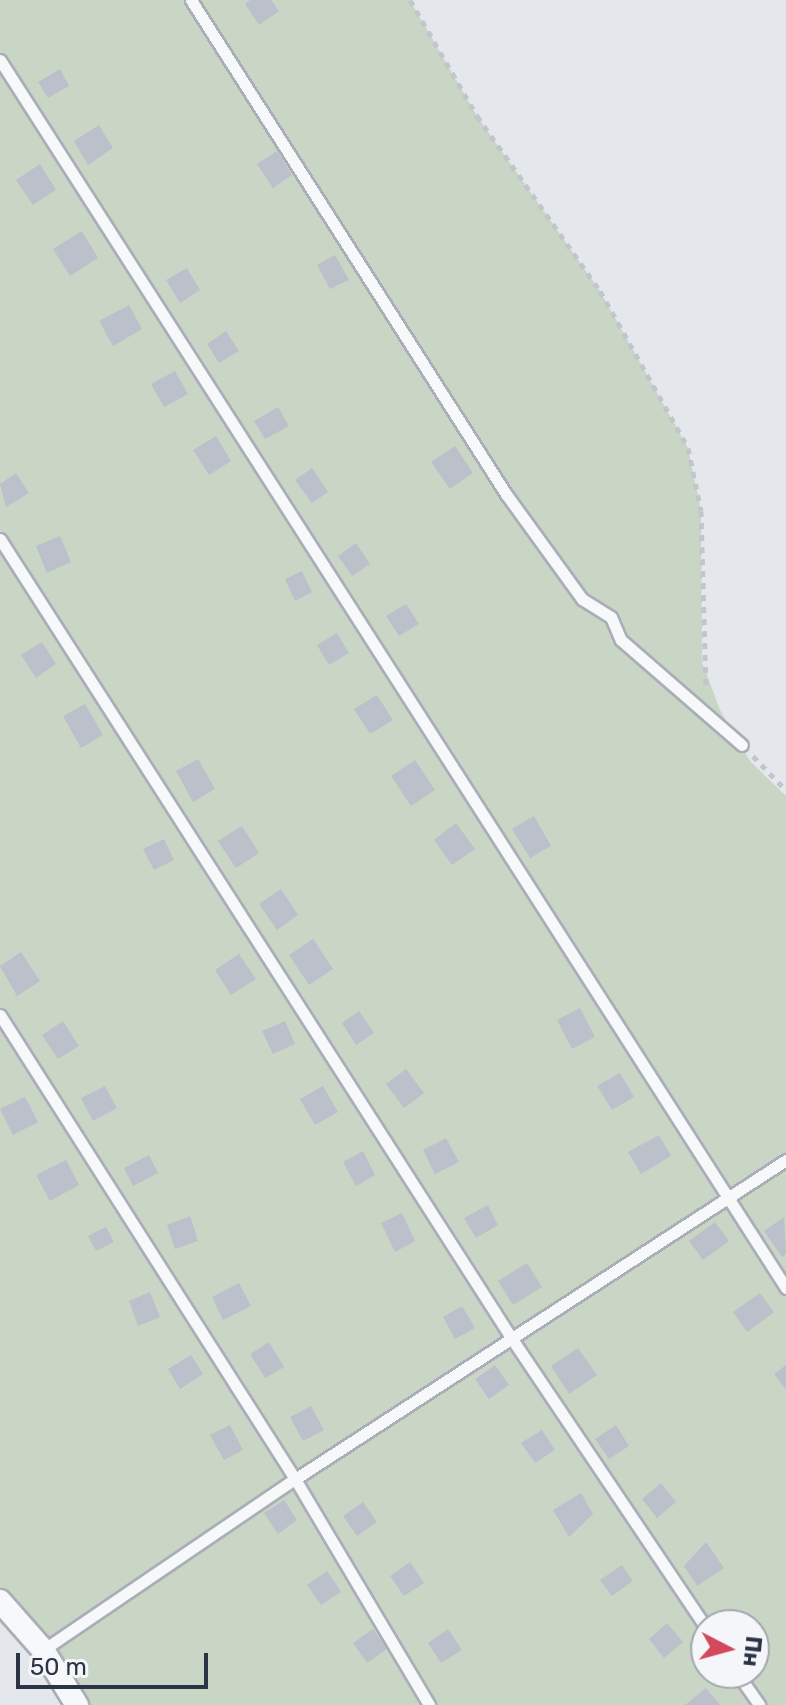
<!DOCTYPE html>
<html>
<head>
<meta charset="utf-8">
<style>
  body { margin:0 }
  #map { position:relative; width:786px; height:1705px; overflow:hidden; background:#e4e7ec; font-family:Rubik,sans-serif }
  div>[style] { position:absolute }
  .green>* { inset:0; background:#c9d6c5 }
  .building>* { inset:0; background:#bbc0ca }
  .path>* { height:5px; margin-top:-2.5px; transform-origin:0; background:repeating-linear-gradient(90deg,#c2c5cb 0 6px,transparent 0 12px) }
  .roads { filter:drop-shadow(2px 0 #a9aeb7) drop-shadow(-2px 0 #a9aeb7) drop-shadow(0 2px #a9aeb7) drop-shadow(0 -2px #a9aeb7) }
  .service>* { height:11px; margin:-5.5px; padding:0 5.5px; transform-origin:5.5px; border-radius:5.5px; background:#f7f8fa }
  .minor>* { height:22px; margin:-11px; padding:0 11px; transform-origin:11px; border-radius:11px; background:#f7f8fa }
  span { translate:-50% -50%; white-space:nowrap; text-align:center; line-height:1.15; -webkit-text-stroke:8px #f4f6f9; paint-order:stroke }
  .north { position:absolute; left:690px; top:1609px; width:80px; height:80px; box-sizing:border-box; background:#f4f6f9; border:2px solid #a4a8b1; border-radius:50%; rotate:96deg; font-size:22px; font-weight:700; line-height:32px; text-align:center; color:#2b3445 }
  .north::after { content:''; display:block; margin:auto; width:28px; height:36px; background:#d1495b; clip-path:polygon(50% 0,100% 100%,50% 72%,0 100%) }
  .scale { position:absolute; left:16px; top:1653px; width:192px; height:36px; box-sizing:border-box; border:4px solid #2b3445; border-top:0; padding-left:10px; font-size:24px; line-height:28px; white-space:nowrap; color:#2b3445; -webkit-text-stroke:6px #f4f6f9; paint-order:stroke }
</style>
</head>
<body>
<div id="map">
  <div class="green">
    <i style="clip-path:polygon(evenodd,0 0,410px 0,477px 116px,600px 291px,688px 448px,701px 511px,702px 662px,720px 710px,750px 761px,786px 796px,786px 1705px,77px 1705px,0 1601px,0 0,706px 1625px,754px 1625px,754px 1673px,706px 1673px,706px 1625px)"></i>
  </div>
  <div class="building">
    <i style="clip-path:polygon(250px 0,271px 0,279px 11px,259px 25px,245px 4px)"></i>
    <i style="clip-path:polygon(60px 69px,69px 86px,48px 98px,38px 82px)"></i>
    <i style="clip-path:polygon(99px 125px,113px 148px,88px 165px,74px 141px)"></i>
    <i style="clip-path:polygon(277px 151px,292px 175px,273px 188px,257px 164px)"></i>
    <i style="clip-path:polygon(40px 164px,56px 190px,33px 205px,16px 180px)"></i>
    <i style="clip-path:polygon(82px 231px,98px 258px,70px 276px,53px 249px)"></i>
    <i style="clip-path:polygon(335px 255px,349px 280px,330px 289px,317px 265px)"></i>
    <i style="clip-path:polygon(187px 268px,200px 290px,180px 303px,166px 280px)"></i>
    <i style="clip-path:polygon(129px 305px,142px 329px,113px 346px,99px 321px)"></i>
    <i style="clip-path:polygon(226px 331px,239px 351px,219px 363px,207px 344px)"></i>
    <i style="clip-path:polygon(175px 371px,188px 394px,164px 407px,151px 384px)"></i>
    <i style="clip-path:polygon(278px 407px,289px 426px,265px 439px,254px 421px)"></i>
    <i style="clip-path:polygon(216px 436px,231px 461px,209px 475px,193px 450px)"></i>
    <i style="clip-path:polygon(455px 446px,473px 473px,450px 489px,431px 462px)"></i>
    <i style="clip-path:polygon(312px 468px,328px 492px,312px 503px,295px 480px)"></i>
    <i style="clip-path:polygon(16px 473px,29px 493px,6px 507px,0 484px)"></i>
    <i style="clip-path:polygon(60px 536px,71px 562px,47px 573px,36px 546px)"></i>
    <i style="clip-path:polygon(356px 543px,370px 564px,352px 576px,338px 556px)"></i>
    <i style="clip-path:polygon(302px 571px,312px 592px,295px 601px,285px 579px)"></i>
    <i style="clip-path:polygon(406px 604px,419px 624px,399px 636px,386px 616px)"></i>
    <i style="clip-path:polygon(337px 633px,349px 653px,329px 665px,317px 645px)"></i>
    <i style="clip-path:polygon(42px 642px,56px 664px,36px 678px,21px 655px)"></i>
    <i style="clip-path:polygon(377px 695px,393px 720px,370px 734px,354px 709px)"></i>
    <i style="clip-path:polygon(85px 704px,103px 735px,81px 748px,63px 716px)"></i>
    <i style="clip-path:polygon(198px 759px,215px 789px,193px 802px,176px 771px)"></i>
    <i style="clip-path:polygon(415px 760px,435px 790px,411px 806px,391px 776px)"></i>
    <i style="clip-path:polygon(534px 816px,551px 846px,530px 858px,512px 829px)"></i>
    <i style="clip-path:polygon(456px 823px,475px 849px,452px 865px,434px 840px)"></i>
    <i style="clip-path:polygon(242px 826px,259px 853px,236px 868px,218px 841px)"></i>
    <i style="clip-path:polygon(164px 839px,174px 860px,154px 870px,143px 849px)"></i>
    <i style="clip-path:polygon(281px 889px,298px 915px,277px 930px,259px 904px)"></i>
    <i style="clip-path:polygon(313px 939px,333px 969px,309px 985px,289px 955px)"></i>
    <i style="clip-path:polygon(21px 952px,40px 981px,17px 996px,0 966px)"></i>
    <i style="clip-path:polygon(239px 954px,256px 979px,231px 995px,215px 970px)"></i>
    <i style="clip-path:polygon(580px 1008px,595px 1037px,572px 1049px,557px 1020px)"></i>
    <i style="clip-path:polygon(359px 1011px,374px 1033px,356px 1045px,342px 1023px)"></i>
    <i style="clip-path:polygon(63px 1021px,79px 1046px,58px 1059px,42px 1035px)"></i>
    <i style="clip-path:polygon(285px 1021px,295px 1044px,273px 1054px,262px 1031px)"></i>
    <i style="clip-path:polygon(406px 1069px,424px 1093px,404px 1108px,386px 1084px)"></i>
    <i style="clip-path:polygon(620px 1073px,634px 1097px,612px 1110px,597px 1086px)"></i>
    <i style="clip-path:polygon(105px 1086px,117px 1108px,93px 1121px,81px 1098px)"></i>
    <i style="clip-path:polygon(323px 1086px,338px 1112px,315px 1125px,300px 1099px)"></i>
    <i style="clip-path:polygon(25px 1097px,38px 1122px,13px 1135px,0 1109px)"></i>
    <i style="clip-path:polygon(659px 1135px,671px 1156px,641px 1174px,628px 1152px)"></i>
    <i style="clip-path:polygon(446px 1138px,459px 1162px,435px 1174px,423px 1150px)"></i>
    <i style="clip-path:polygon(363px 1151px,375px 1175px,356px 1186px,343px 1162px)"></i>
    <i style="clip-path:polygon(149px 1155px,158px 1173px,133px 1186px,124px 1168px)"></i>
    <i style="clip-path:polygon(66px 1160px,79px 1185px,50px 1201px,36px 1175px)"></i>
    <i style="clip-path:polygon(488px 1205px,498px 1225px,476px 1238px,464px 1218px)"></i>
    <i style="clip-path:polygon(402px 1213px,415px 1241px,395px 1252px,381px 1223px)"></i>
    <i style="clip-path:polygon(190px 1216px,198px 1241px,175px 1249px,167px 1225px)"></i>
    <i style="clip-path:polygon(784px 1217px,786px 1254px,782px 1257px,764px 1231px)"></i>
    <i style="clip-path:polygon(715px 1222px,729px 1241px,703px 1260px,689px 1241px)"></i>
    <i style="clip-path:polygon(106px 1227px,114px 1242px,96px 1251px,88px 1236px)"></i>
    <i style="clip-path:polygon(527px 1263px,542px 1287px,513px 1305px,498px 1281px)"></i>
    <i style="clip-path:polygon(239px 1283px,251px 1306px,223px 1320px,212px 1297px)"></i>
    <i style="clip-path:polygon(150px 1292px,160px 1317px,138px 1326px,129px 1301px)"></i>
    <i style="clip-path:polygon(760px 1293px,774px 1312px,747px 1332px,733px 1312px)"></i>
    <i style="clip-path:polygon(462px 1306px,475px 1328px,455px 1339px,443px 1317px)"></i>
    <i style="clip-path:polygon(269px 1342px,284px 1367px,265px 1378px,250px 1354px)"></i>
    <i style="clip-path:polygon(578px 1348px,597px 1375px,569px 1394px,551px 1366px)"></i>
    <i style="clip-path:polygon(191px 1355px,203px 1374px,180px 1389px,168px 1369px)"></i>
    <i style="clip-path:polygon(495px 1365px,509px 1385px,489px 1399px,475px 1379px)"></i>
    <i style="clip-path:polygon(786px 1365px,786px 1390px,774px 1374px)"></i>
    <i style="clip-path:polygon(311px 1406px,324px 1430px,303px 1441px,290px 1417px)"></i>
    <i style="clip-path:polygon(230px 1425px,243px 1450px,224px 1460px,210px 1435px)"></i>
    <i style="clip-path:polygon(616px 1425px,629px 1446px,609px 1459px,595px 1439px)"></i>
    <i style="clip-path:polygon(542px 1430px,555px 1450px,535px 1463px,521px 1443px)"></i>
    <i style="clip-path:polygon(661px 1483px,676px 1502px,657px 1518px,642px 1499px)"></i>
    <i style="clip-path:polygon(581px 1493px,593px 1514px,569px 1537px,553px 1510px)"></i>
    <i style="clip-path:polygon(284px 1500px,297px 1520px,278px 1534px,264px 1513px)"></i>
    <i style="clip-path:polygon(363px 1502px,377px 1522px,357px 1536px,343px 1516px)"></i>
    <i style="clip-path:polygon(706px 1542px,724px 1568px,697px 1586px,684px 1566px)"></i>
    <i style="clip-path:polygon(410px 1562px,424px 1583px,404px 1596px,390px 1576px)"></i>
    <i style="clip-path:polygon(622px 1565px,633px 1581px,612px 1596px,600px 1580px)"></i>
    <i style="clip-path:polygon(327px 1571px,341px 1592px,321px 1605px,307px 1585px)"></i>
    <i style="clip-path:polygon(667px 1623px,683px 1642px,664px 1658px,649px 1639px)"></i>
    <i style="clip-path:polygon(373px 1629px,387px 1649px,367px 1663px,353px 1643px)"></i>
    <i style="clip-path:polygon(448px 1629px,462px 1650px,441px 1663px,428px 1643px)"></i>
    <i style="clip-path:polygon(706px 1688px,720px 1705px,685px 1705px)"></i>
  </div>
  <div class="path">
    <i style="left:410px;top:0;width:134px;rotate:60deg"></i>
    <i style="left:477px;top:116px;width:214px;rotate:54.9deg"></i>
    <i style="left:600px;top:291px;width:180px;rotate:60.7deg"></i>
    <i style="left:688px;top:448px;width:64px;rotate:78.3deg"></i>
    <i style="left:701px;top:511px;width:179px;rotate:88.4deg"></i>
    <i style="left:753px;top:756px;width:47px;rotate:45.9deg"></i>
  </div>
  <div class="roads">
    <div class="service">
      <i style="left:191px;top:0;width:586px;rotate:57.48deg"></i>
      <i style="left:506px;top:494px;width:130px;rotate:54.1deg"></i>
      <i style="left:582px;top:599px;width:34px;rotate:32deg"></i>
      <i style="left:611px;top:617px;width:25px;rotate:67deg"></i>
      <i style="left:621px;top:640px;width:160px;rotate:41deg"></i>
      <i style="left:0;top:60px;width:1458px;rotate:57.38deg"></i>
      <i style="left:0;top:539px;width:950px;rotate:57.38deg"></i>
      <i style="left:512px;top:1339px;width:348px;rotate:56.1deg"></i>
      <i style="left:0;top:1015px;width:550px;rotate:57.55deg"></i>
      <i style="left:295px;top:1479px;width:263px;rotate:59.3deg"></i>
      <i style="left:43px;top:1650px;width:305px;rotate:-34.2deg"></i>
      <i style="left:295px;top:1479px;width:586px;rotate:-33.01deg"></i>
      <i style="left:737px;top:1673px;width:39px;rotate:55deg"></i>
    </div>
    <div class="minor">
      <i style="left:0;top:1601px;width:65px;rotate:48.7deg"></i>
      <i style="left:43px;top:1650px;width:65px;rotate:58.3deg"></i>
    </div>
  </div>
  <div class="north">Пн</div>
  <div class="scale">50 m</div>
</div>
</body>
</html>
